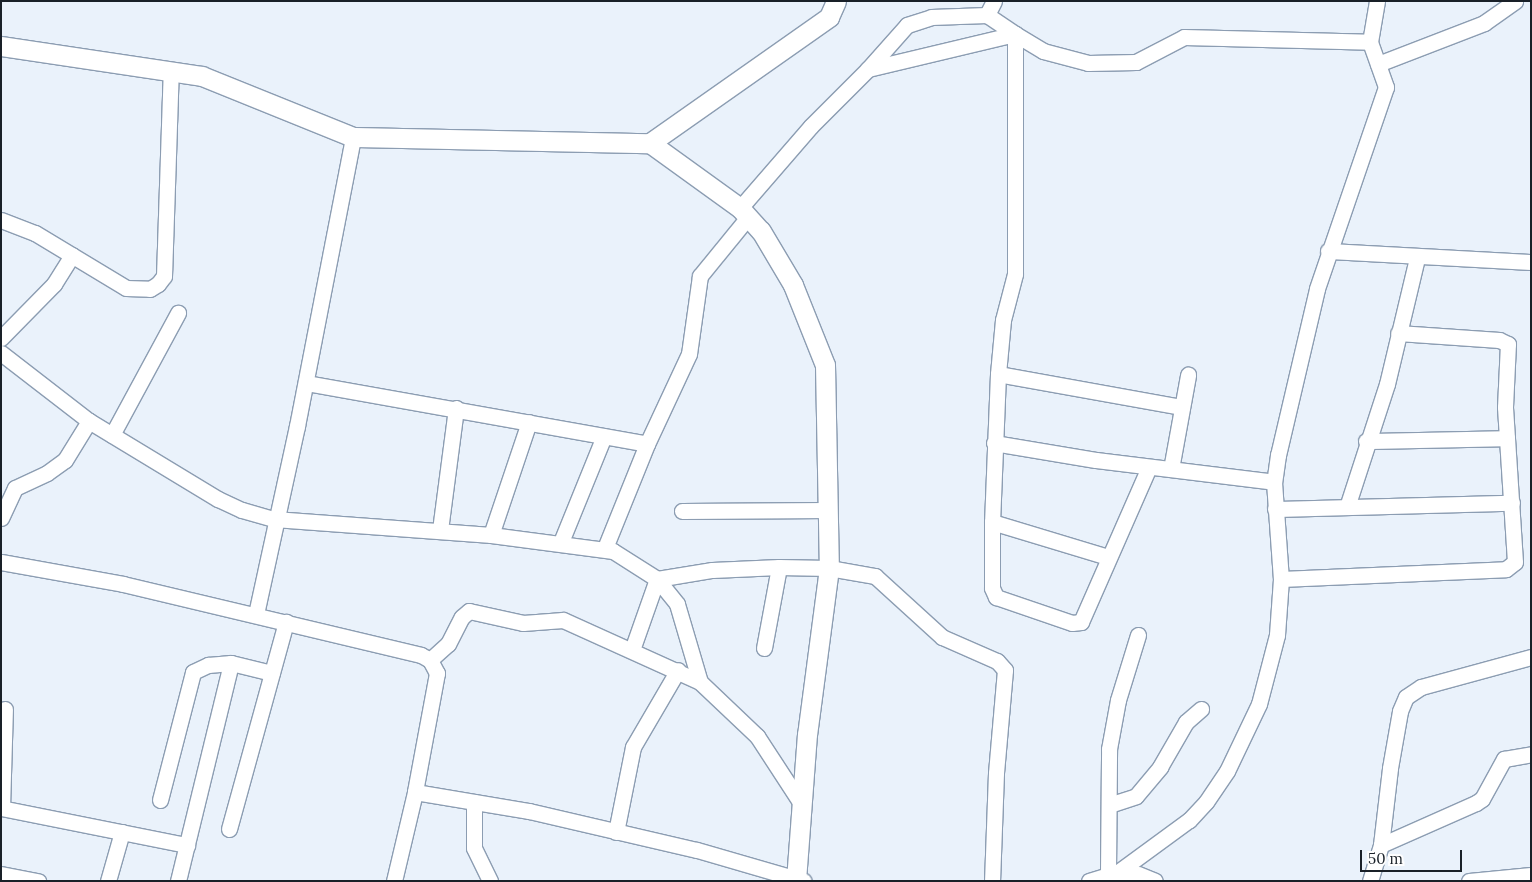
<!DOCTYPE html>
<html>
<head>
<meta charset="utf-8">
<style>
  body { margin:0 }
  #map { position:relative; width:1532px; height:882px; overflow:hidden; background:#eaf2fb; font-family:Lora,serif }
  div>[style] { position:absolute }
  .roads { filter:drop-shadow(1px 0 #8c9db2) drop-shadow(-1px 0 #8c9db2) drop-shadow(0 1px #8c9db2) drop-shadow(0 -1px #8c9db2) }
  .minor>* { height:15px; margin:-7.5px; padding:0 7.5px; transform-origin:7.5px; border-radius:7.5px; background:#fff }
  .major>* { height:19px; margin:-9.5px; padding:0 9.5px; transform-origin:9.5px; border-radius:9.5px; background:#fff }
  span { translate:-50% -50%; white-space:nowrap; text-align:center; line-height:1.15; -webkit-text-stroke:5px #fefefe; paint-order:stroke }
  .frame { position:absolute; inset:0; border:2px solid #192028; pointer-events:none }
  .scale { position:absolute; left:1360px; top:850px; width:102px; height:22px; box-sizing:border-box; border:2px solid #192028; border-top:0; padding-left:6px; font-size:15px; line-height:18px; white-space:nowrap; color:#192028; -webkit-text-stroke:4px #fefefe; paint-order:stroke }
</style>
</head>
<body>
<div id="map">
  <div class="roads">
    <div class="minor">
      <i style="left:994px;top:1px;width:16px;rotate:117deg"></i>
      <i style="left:987px;top:15px;width:34px;rotate:34deg"></i>
      <i style="left:1015px;top:34px;width:33px;rotate:31deg"></i>
      <i style="left:1043px;top:51px;width:47px;rotate:14.9deg"></i>
      <i style="left:1088px;top:63px;width:48px;rotate:-1.2deg"></i>
      <i style="left:1136px;top:62px;width:54px;rotate:-27.5deg"></i>
      <i style="left:1184px;top:37px;width:186px;rotate:1.5deg"></i>
      <i style="left:1370px;top:42px;width:48px;rotate:70.4deg"></i>
      <i style="left:1386px;top:87px;width:213px;rotate:108.9deg"></i>
      <i style="left:1317px;top:289px;width:171px;rotate:103.2deg"></i>
      <i style="left:1278px;top:455px;width:27px;rotate:98deg"></i>
      <i style="left:1274px;top:482px;width:97px;rotate:85.9deg"></i>
      <i style="left:1281px;top:579px;width:56px;rotate:94.1deg"></i>
      <i style="left:1277px;top:635px;width:71px;rotate:104.6deg"></i>
      <i style="left:1259px;top:704px;width:74px;rotate:115.5deg"></i>
      <i style="left:1227px;top:771px;width:37px;rotate:124deg"></i>
      <i style="left:1206px;top:802px;width:25px;rotate:133deg"></i>
      <i style="left:1189px;top:820px;width:88px;rotate:143.8deg"></i>
      <i style="left:1015px;top:34px;width:240px;rotate:90deg"></i>
      <i style="left:1015px;top:274px;width:48px;rotate:104.6deg"></i>
      <i style="left:1003px;top:320px;width:54px;rotate:95.3deg"></i>
      <i style="left:998px;top:374px;width:148px;rotate:92.3deg"></i>
      <i style="left:992px;top:522px;width:66px;rotate:90deg"></i>
      <i style="left:992px;top:588px;width:10px;rotate:66deg"></i>
      <i style="left:996px;top:597px;width:80px;rotate:18.9deg"></i>
      <i style="left:1072px;top:623px;width:9px;rotate:-6deg"></i>
      <i style="left:1081px;top:622px;width:169px;rotate:-66.3deg"></i>
      <i style="left:1370px;top:42px;width:42px;rotate:-80.3deg"></i>
      <i style="left:1378px;top:64px;width:114px;rotate:-21.1deg"></i>
      <i style="left:1484px;top:23px;width:38px;rotate:-35deg"></i>
      <i style="left:868px;top:69px;width:59px;rotate:-48.4deg"></i>
      <i style="left:907px;top:25px;width:25px;rotate:-18deg"></i>
      <i style="left:931px;top:17px;width:56px;rotate:-2deg"></i>
      <i style="left:740px;top:208px;width:108px;rotate:-49.1deg"></i>
      <i style="left:811px;top:126px;width:81px;rotate:-45deg"></i>
      <i style="left:868px;top:69px;width:151px;rotate:-13.4deg"></i>
      <i style="left:1px;top:220px;width:36px;rotate:21deg"></i>
      <i style="left:35px;top:233px;width:106px;rotate:31.1deg"></i>
      <i style="left:126px;top:288px;width:24px;rotate:2deg"></i>
      <i style="left:150px;top:289px;width:9px;rotate:-32deg"></i>
      <i style="left:158px;top:284px;width:10px;rotate:-53deg"></i>
      <i style="left:164px;top:276px;width:206px;rotate:-88.1deg"></i>
      <i style="left:1328px;top:251px;width:203px;rotate:3.1deg"></i>
      <i style="left:1px;top:338px;width:76px;rotate:-45.5deg"></i>
      <i style="left:54px;top:284px;width:34px;rotate:-58deg"></i>
      <i style="left:1px;top:353px;width:111px;rotate:37.7deg"></i>
      <i style="left:89px;top:421px;width:151px;rotate:31.2deg"></i>
      <i style="left:218px;top:499px;width:26px;rotate:25deg"></i>
      <i style="left:242px;top:510px;width:33px;rotate:16deg"></i>
      <i style="left:274px;top:519px;width:218px;rotate:4.2deg"></i>
      <i style="left:491px;top:535px;width:123px;rotate:7.5deg"></i>
      <i style="left:613px;top:551px;width:52px;rotate:32.5deg"></i>
      <i style="left:657px;top:579px;width:32px;rotate:51deg"></i>
      <i style="left:677px;top:604px;width:81px;rotate:73.6deg"></i>
      <i style="left:998px;top:374px;width:187px;rotate:10.2deg"></i>
      <i style="left:306px;top:383px;width:346px;rotate:10.1deg"></i>
      <i style="left:112px;top:435px;width:139px;rotate:-61.6deg"></i>
      <i style="left:1366px;top:441px;width:141px;rotate:-1.2deg"></i>
      <i style="left:994px;top:443px;width:103px;rotate:9.5deg"></i>
      <i style="left:1096px;top:460px;width:179px;rotate:7deg"></i>
      <i style="left:1171px;top:469px;width:96px;rotate:-79.7deg"></i>
      <i style="left:1347px;top:507px;width:129px;rotate:-72deg"></i>
      <i style="left:1387px;top:384px;width:130px;rotate:-76.6deg"></i>
      <i style="left:1275px;top:509px;width:237px;rotate:-1.5deg"></i>
      <i style="left:682px;top:511px;width:146px;rotate:-0.4deg"></i>
      <i style="left:1px;top:518px;width:33px;rotate:-65deg"></i>
      <i style="left:15px;top:488px;width:35px;rotate:-25deg"></i>
      <i style="left:47px;top:473px;width:22px;rotate:-36deg"></i>
      <i style="left:65px;top:460px;width:46px;rotate:-58.4deg"></i>
      <i style="left:992px;top:522px;width:121px;rotate:16.8deg"></i>
      <i style="left:440px;top:530px;width:123px;rotate:-82.5deg"></i>
      <i style="left:491px;top:535px;width:119px;rotate:-71.4deg"></i>
      <i style="left:561px;top:542px;width:114px;rotate:-67.9deg"></i>
      <i style="left:605px;top:548px;width:112px;rotate:-68deg"></i>
      <i style="left:647px;top:444px;width:99px;rotate:-65deg"></i>
      <i style="left:689px;top:354px;width:79px;rotate:-82deg"></i>
      <i style="left:700px;top:276px;width:77px;rotate:-50.8deg"></i>
      <i style="left:1px;top:562px;width:124px;rotate:10.2deg"></i>
      <i style="left:123px;top:584px;width:306px;rotate:13.4deg"></i>
      <i style="left:421px;top:655px;width:10px;rotate:29deg"></i>
      <i style="left:430px;top:660px;width:15px;rotate:62deg"></i>
      <i style="left:437px;top:673px;width:121px;rotate:100.5deg"></i>
      <i style="left:415px;top:792px;width:116px;rotate:9.5deg"></i>
      <i style="left:529px;top:811px;width:172px;rotate:13.1deg"></i>
      <i style="left:697px;top:850px;width:111px;rotate:16.2deg"></i>
      <i style="left:1281px;top:579px;width:225px;rotate:-2.5deg"></i>
      <i style="left:1506px;top:569px;width:11px;rotate:-38deg"></i>
      <i style="left:1515px;top:562px;width:155px;rotate:-93.7deg"></i>
      <i style="left:1505px;top:407px;width:63px;rotate:-87.3deg"></i>
      <i style="left:1508px;top:344px;width:10px;rotate:-156deg"></i>
      <i style="left:1499px;top:340px;width:101px;rotate:-176deg"></i>
      <i style="left:256px;top:614px;width:192px;rotate:-77.7deg"></i>
      <i style="left:297px;top:426px;width:294px;rotate:-79deg"></i>
      <i style="left:764px;top:648px;width:82px;rotate:-79.5deg"></i>
      <i style="left:632px;top:650px;width:75px;rotate:-70.6deg"></i>
      <i style="left:657px;top:579px;width:56px;rotate:-9.3deg"></i>
      <i style="left:712px;top:570px;width:67px;rotate:-2.6deg"></i>
      <i style="left:779px;top:567px;width:50px;rotate:1.1deg"></i>
      <i style="left:829px;top:568px;width:47px;rotate:9.9deg"></i>
      <i style="left:875px;top:576px;width:91px;rotate:42.3deg"></i>
      <i style="left:942px;top:637px;width:60px;rotate:23.6deg"></i>
      <i style="left:997px;top:661px;width:12px;rotate:48deg"></i>
      <i style="left:1005px;top:670px;width:103px;rotate:95deg"></i>
      <i style="left:996px;top:773px;width:108px;rotate:92.1deg"></i>
      <i style="left:430px;top:660px;width:24px;rotate:-42deg"></i>
      <i style="left:448px;top:644px;width:30px;rotate:-63deg"></i>
      <i style="left:462px;top:617px;width:9px;rotate:-41deg"></i>
      <i style="left:469px;top:611px;width:55px;rotate:12.5deg"></i>
      <i style="left:523px;top:623px;width:40px;rotate:-4.3deg"></i>
      <i style="left:563px;top:620px;width:150px;rotate:24.3deg"></i>
      <i style="left:700px;top:682px;width:79px;rotate:43.5deg"></i>
      <i style="left:757px;top:736px;width:82px;rotate:56.9deg"></i>
      <i style="left:160px;top:800px;width:132px;rotate:-75.5deg"></i>
      <i style="left:193px;top:672px;width:17px;rotate:-25deg"></i>
      <i style="left:208px;top:665px;width:23px;rotate:-5deg"></i>
      <i style="left:231px;top:663px;width:42px;rotate:13.7deg"></i>
      <i style="left:474px;top:802px;width:46px;rotate:90deg"></i>
      <i style="left:474px;top:848px;width:37px;rotate:64deg"></i>
      <i style="left:1109px;top:805px;width:28px;rotate:-18deg"></i>
      <i style="left:1136px;top:796px;width:38px;rotate:-50deg"></i>
      <i style="left:1160px;top:767px;width:52px;rotate:-60deg"></i>
      <i style="left:1186px;top:722px;width:20px;rotate:-41deg"></i>
      <i style="left:1px;top:808px;width:190px;rotate:11.3deg"></i>
      <i style="left:2px;top:808px;width:99px;rotate:-88.3deg"></i>
      <i style="left:229px;top:829px;width:215px;rotate:-74.6deg"></i>
      <i style="left:616px;top:832px;width:87px;rotate:-78.7deg"></i>
      <i style="left:633px;top:747px;width:89px;rotate:-59.7deg"></i>
      <i style="left:1381px;top:845px;width:104px;rotate:-23.9deg"></i>
      <i style="left:1476px;top:803px;width:7px;rotate:-34deg"></i>
      <i style="left:1482px;top:799px;width:46px;rotate:-61.2deg"></i>
      <i style="left:1504px;top:759px;width:27px;rotate:-10deg"></i>
      <i style="left:1108px;top:873px;width:124px;rotate:-89.5deg"></i>
      <i style="left:1109px;top:749px;width:50px;rotate:-79.6deg"></i>
      <i style="left:1118px;top:700px;width:68px;rotate:-72.9deg"></i>
      <i style="left:1px;top:874px;width:38px;rotate:11deg"></i>
      <i style="left:108px;top:881px;width:51px;rotate:-74.1deg"></i>
      <i style="left:178px;top:881px;width:224px;rotate:-76.3deg"></i>
      <i style="left:394px;top:881px;width:91px;rotate:-76.7deg"></i>
      <i style="left:1089px;top:881px;width:30px;rotate:-17deg"></i>
      <i style="left:1118px;top:872px;width:20px;rotate:6deg"></i>
      <i style="left:1138px;top:874px;width:18px;rotate:22deg"></i>
      <i style="left:1370px;top:881px;width:38px;rotate:-73deg"></i>
      <i style="left:1381px;top:845px;width:78px;rotate:-83.3deg"></i>
      <i style="left:1390px;top:768px;width:58px;rotate:-80deg"></i>
      <i style="left:1400px;top:711px;width:15px;rotate:-67deg"></i>
      <i style="left:1406px;top:697px;width:18px;rotate:-34deg"></i>
      <i style="left:1421px;top:687px;width:114px;rotate:-15.3deg"></i>
      <i style="left:1469px;top:881px;width:62px;rotate:-5.5deg"></i>
    </div>
    <div class="major">
      <i style="left:1px;top:46px;width:203px;rotate:8.5deg"></i>
      <i style="left:202px;top:76px;width:163px;rotate:22deg"></i>
      <i style="left:353px;top:137px;width:297px;rotate:1.2deg"></i>
      <i style="left:650px;top:143px;width:219px;rotate:-35.1deg"></i>
      <i style="left:829px;top:17px;width:17px;rotate:-66deg"></i>
      <i style="left:650px;top:143px;width:111px;rotate:35.8deg"></i>
      <i style="left:740px;top:208px;width:31px;rotate:48deg"></i>
      <i style="left:761px;top:231px;width:63px;rotate:59.3deg"></i>
      <i style="left:793px;top:285px;width:86px;rotate:68.2deg"></i>
      <i style="left:825px;top:365px;width:203px;rotate:88.9deg"></i>
      <i style="left:829px;top:568px;width:167px;rotate:97.5deg"></i>
      <i style="left:807px;top:734px;width:147px;rotate:94.3deg"></i>
    </div>
  </div>
  <div class="frame"></div>
  <div class="scale">50 m</div>
</div>
</body>
</html>
